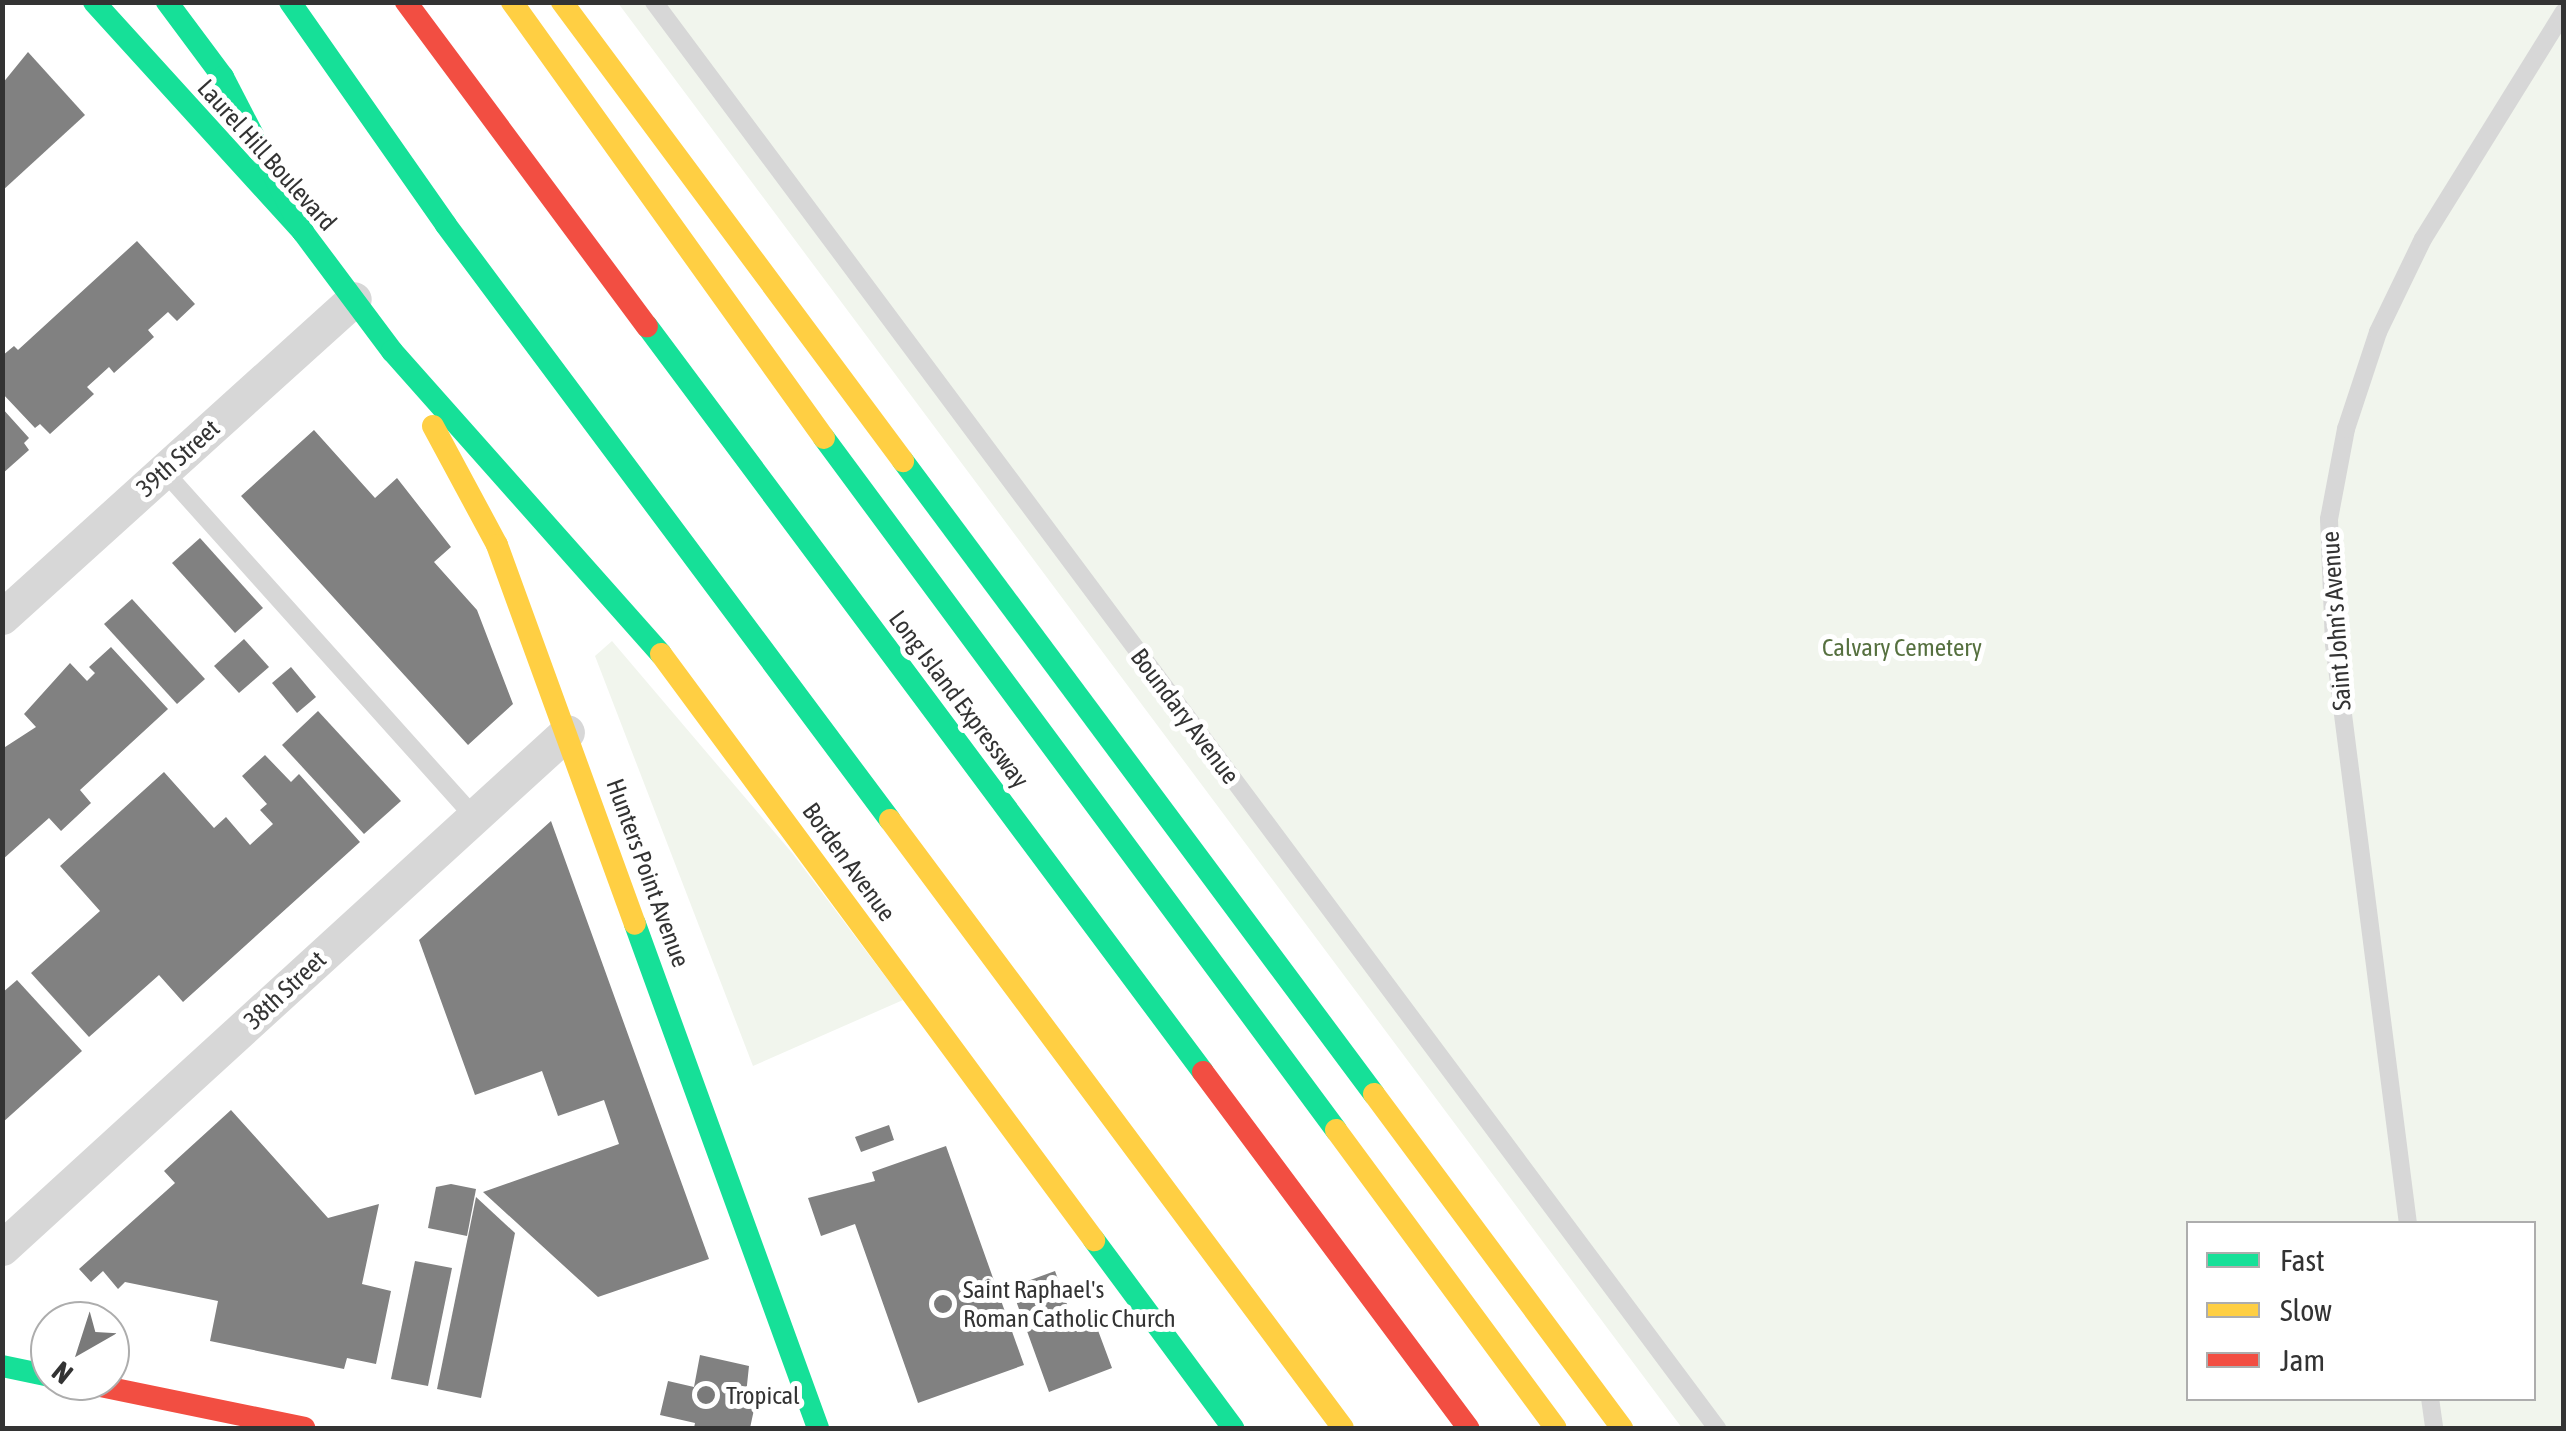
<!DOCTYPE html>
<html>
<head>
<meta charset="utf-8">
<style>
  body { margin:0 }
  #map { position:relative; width:2566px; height:1431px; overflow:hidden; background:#fff; font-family:"Asap Condensed",sans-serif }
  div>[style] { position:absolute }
  .green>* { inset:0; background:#f1f5ed }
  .building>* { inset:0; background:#818181 }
  .lane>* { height:18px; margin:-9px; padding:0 9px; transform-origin:9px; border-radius:9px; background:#d7d7d7 }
  .street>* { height:35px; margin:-17.5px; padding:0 17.5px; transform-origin:17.5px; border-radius:17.5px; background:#d7d7d7 }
  .fast>* { height:22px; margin:-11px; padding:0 11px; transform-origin:11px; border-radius:11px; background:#16e098 }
  .slow>* { height:22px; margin:-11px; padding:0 11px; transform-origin:11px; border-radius:11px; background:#ffcf43 }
  .jam>* { height:22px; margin:-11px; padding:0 11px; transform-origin:11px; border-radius:11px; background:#f24e42 }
  .dots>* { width:28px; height:28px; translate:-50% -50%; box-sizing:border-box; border:5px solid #fff; border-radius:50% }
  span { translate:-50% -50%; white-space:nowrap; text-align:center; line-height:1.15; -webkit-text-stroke:10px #fff; paint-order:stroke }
  .street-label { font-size:25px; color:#333 }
  .park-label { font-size:25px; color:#56703f }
  .poi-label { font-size:25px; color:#333 }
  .left { translate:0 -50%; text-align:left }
  .frame { position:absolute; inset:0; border:5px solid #333; pointer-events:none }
  .legend { position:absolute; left:2186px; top:1221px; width:350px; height:180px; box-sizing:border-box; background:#fff; border:2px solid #adadad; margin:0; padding:12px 18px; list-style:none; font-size:30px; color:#333 }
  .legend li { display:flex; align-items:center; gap:20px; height:50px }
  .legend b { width:50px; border:2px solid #adadad }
  .north { position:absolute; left:30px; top:1301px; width:100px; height:100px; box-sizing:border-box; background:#fff; border:2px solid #adadad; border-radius:50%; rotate:219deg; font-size:28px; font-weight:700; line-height:40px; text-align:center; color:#333 }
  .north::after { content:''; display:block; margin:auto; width:35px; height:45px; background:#7a7a7a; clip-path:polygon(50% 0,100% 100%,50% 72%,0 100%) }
</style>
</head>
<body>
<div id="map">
  <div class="green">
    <i style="clip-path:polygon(evenodd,618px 3px,2563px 3px,2563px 1428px,1682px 1428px,618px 3px,2188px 1224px,2534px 1224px,2534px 1398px,2188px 1398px,2188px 1224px)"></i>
    <i style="clip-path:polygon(612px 641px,793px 854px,903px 1000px,753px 1066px,595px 656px)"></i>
  </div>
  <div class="building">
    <i style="clip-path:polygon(28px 52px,85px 115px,2px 191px,2px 84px)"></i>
    <i style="clip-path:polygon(137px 241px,195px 304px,177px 321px,168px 312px,148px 330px,154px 337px,114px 373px,109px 367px,97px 378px,87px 387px,94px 394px,50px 434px,40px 424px,35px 428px,2px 393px,2px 356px,14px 346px,18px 350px)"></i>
    <i style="clip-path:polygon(2px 408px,29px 438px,24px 443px,29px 450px,2px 474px)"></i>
    <i style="clip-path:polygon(314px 430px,375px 498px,397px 478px,451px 547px,434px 562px,477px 610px,513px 704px,468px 745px,241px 496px)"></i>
    <i style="clip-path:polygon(200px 538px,263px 608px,235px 633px,172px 563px)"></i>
    <i style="clip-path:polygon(132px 599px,205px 679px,177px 704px,104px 624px)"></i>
    <i style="clip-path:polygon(244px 639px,269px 667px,239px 693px,214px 666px)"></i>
    <i style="clip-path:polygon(111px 647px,168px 709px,80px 790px,91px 803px,61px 831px,49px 818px,2px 860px,2px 749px,36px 727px,24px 714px,70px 663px,87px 681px,95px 673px,89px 667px)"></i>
    <i style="clip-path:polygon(291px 667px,316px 697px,297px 713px,272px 683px)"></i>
    <i style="clip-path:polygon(318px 711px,401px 801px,364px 834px,282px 745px)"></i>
    <i style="clip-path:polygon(265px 755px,291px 782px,299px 774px,360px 842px,183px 1002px,159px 975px,89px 1037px,31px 973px,100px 911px,60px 866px,164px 772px,214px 828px,226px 817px,250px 845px,273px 824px,260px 810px,267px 804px,242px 776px)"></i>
    <i style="clip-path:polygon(551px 821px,709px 1259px,598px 1297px,483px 1192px,619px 1144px,604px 1100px,558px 1116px,542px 1071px,475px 1095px,419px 940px)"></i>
    <i style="clip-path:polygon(17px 980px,82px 1051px,2px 1123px,2px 993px)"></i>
    <i style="clip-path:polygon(231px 1110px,328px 1218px,379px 1204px,362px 1284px,391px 1291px,376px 1364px,347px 1358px,344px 1369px,210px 1341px,218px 1301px,125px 1282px,118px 1289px,103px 1271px,91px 1282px,79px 1269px,175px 1183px,164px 1171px)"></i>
    <i style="clip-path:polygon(889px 1125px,894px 1140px,861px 1152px,855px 1137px)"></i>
    <i style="clip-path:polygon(946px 1146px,1024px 1365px,918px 1403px,855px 1224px,821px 1236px,808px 1198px,875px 1181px,872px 1172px)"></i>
    <i style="clip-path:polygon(451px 1184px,476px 1189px,467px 1236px,428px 1228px,436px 1187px)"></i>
    <i style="clip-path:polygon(476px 1197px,515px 1233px,481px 1398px,437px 1389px)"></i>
    <i style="clip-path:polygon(415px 1261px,452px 1268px,428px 1386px,391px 1379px)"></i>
    <i style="clip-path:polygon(1055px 1271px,1077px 1332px,1096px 1325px,1112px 1368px,1049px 1392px,1011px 1287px)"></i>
    <i style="clip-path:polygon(700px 1355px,749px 1366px,745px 1404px,755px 1405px,750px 1428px,694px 1428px,695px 1423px,660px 1415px,668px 1381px,694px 1387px)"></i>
  </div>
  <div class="lane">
    <i style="left:654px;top:2px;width:1779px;rotate:53.3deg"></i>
    <i style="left:163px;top:470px;width:462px;rotate:48.1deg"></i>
    <i style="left:2408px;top:1224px;width:585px;rotate:-97.27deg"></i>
    <i style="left:2334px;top:644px;width:125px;rotate:-92.3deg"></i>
    <i style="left:2329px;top:519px;width:92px;rotate:-79.3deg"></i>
    <i style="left:2346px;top:429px;width:102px;rotate:-71.7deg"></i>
    <i style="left:2378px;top:332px;width:103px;rotate:-64.2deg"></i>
    <i style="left:2423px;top:239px;width:267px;rotate:-58.2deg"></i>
    <i style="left:2430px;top:1398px;width:30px;rotate:82deg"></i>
  </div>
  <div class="street">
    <i style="left:2px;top:617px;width:474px;rotate:-42.1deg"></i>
    <i style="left:2px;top:1248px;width:765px;rotate:-42.4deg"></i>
  </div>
  <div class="fast">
    <i style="left:94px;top:2px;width:311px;rotate:47.7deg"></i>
    <i style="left:303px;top:232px;width:149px;rotate:53.2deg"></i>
    <i style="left:392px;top:351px;width:405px;rotate:48.4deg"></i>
    <i style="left:167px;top:2px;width:94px;rotate:53.3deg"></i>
    <i style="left:223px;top:77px;width:174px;rotate:62.7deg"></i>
    <i style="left:290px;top:2px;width:272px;rotate:55deg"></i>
    <i style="left:446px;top:225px;width:742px;rotate:53.27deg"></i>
    <i style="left:647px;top:326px;width:930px;rotate:53.3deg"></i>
    <i style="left:824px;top:438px;width:861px;rotate:53.5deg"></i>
    <i style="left:903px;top:461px;width:789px;rotate:53.35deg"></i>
    <i style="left:635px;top:924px;width:536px;rotate:70.04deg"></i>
    <i style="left:1094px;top:1240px;width:234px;rotate:53.5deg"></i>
    <i style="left:2px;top:1366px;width:49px;rotate:11.8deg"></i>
  </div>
  <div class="slow">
    <i style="left:512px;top:2px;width:536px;rotate:54.41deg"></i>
    <i style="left:562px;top:2px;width:572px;rotate:53.39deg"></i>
    <i style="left:433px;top:426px;width:135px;rotate:61.7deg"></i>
    <i style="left:497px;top:545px;width:403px;rotate:70deg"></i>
    <i style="left:661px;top:654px;width:729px;rotate:53.54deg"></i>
    <i style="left:890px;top:820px;width:758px;rotate:53.31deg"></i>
    <i style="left:1374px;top:1094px;width:416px;rotate:53.4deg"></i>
    <i style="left:1336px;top:1130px;width:370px;rotate:53.6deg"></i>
  </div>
  <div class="jam">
    <i style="left:406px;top:2px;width:404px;rotate:53.4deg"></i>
    <i style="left:1203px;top:1072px;width:444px;rotate:53.3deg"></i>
    <i style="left:76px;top:1381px;width:233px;rotate:11.6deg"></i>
  </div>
  <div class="dots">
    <i style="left:943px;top:1304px;background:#7a7a7a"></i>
    <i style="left:706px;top:1395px;background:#7a7a7a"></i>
  </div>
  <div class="street-label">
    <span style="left:267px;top:155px;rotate:48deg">Laurel Hill Boulevard</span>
    <span style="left:178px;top:458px;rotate:-42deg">39th Street</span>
    <span style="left:2336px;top:621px;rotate:-94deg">Saint John's Avenue</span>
    <span style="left:959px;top:699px;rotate:53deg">Long Island Expressway</span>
    <span style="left:1185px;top:716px;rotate:53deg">Boundary Avenue</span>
    <span style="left:849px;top:862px;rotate:54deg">Borden Avenue</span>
    <span style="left:648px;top:873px;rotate:70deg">Hunters Point Avenue</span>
    <span style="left:285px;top:990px;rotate:-43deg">38th Street</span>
  </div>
  <div class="park-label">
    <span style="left:1902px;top:647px">Calvary Cemetery</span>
  </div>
  <div class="poi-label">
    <span class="left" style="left:963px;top:1304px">Saint Raphael's<br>Roman Catholic Church</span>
    <span class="left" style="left:726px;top:1395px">Tropical</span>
  </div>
  <div class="frame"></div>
  <ul class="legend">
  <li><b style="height:12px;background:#16e098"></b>Fast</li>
  <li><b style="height:12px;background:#ffcf43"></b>Slow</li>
  <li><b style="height:12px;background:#f24e42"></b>Jam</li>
  </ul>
  <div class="north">N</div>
</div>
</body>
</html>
